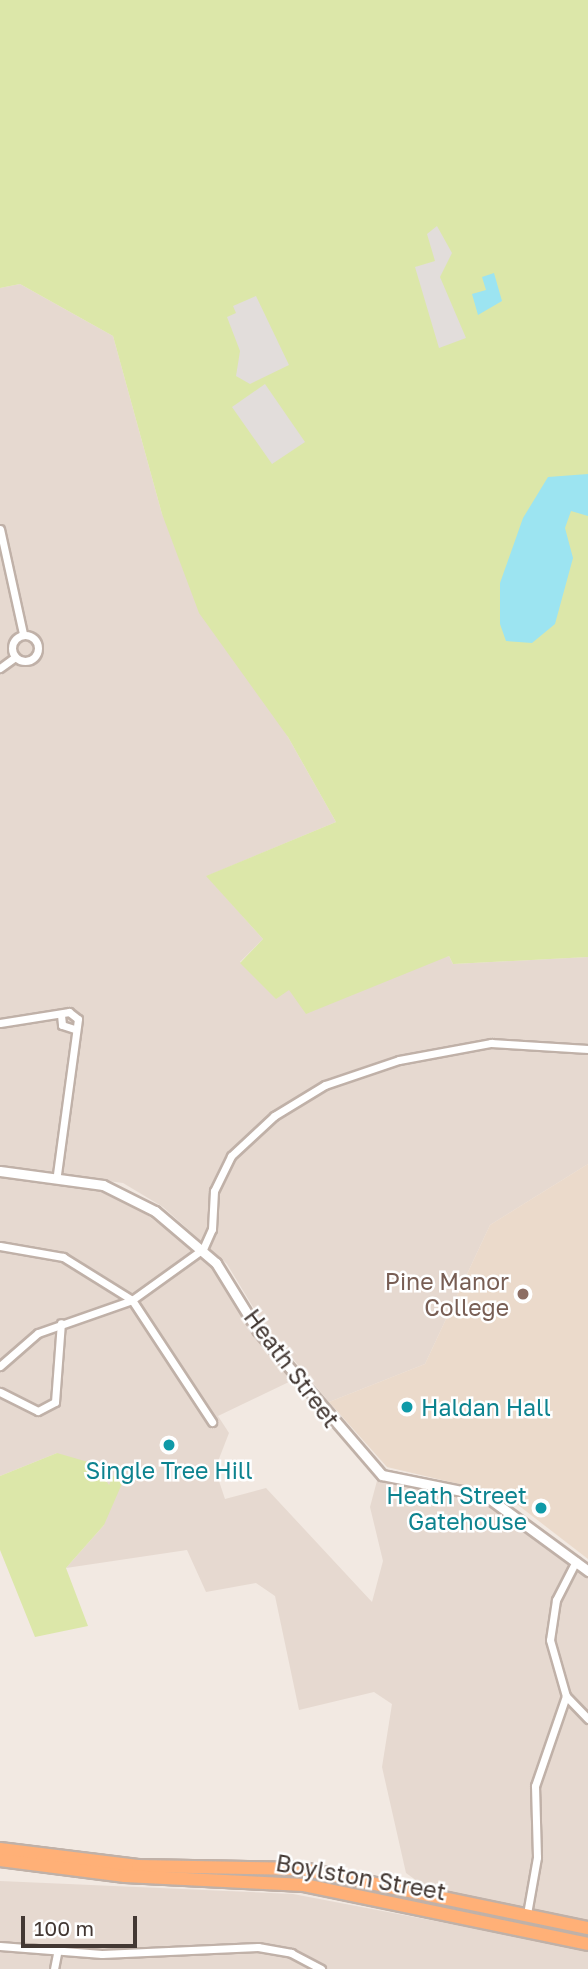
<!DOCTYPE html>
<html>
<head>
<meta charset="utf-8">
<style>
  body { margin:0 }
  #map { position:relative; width:588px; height:1969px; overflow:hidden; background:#f2e9e2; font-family:"Golos Text",sans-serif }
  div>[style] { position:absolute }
  .residential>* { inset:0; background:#e6d9d0 }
  .education>* { inset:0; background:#ebdacb }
  .green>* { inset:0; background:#dce7a9 }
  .parking>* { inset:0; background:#e2dddb }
  .water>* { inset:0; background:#9ce4f1 }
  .roads { filter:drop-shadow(2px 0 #c0b1a8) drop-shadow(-2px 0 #c0b1a8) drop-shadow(0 2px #c0b1a8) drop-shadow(0 -2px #c0b1a8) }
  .minor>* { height:7px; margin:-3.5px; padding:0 3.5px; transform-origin:3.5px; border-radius:3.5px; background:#fff }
  .minor>.ring { margin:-3.5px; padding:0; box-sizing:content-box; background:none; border:7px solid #fff; border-radius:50% }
  .tertiary>* { height:9px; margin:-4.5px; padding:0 4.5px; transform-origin:4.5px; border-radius:4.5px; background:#fff }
  .trunk>* { height:12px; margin:-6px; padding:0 6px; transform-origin:6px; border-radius:6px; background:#ffb077 }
  .dots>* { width:19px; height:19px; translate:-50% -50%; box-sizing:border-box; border:4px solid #fff; border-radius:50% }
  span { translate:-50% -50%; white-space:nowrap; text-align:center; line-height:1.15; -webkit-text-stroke:5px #fff; paint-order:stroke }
  .education-label { font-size:23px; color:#785e54 }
  .right { translate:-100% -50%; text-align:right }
  .street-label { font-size:23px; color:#433833 }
  .culture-label { font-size:23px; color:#0d838f }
  .left { translate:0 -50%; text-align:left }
  .scale { position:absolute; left:21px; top:1916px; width:116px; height:32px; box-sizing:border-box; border:4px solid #433833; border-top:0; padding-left:9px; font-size:21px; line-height:24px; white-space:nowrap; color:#433833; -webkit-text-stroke:5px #fff; paint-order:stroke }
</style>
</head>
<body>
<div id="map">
  <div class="residential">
    <i style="clip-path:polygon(20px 284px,113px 336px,162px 514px,336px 822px,207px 876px,263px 939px,240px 962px,289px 990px,449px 956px,453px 964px,588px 957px,588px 1164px,490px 1225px,425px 1364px,329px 1402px,262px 1322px,227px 1264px,163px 1207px,123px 1183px,0 1167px,0 288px)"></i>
    <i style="clip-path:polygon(0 1175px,99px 1188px,125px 1198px,209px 1262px,291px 1381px,218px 1416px,229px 1433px,215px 1469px,225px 1499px,266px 1488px,372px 1602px,383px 1561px,370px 1507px,378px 1477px,492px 1503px,588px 1576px,588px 1924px,424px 1886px,406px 1873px,382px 1767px,392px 1704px,374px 1692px,299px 1710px,275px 1596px,256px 1583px,206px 1592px,187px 1550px,66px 1568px,104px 1525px,57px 1453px,0 1476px)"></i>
    <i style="clip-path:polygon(0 1881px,293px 1894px,588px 1950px,588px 1969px,0 1969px)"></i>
  </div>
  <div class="education">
    <i style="clip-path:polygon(588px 1164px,588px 1559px,505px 1495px,387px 1467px,329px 1402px,425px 1364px,490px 1225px)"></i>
  </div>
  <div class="green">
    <i style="clip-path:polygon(0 0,588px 0,588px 957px,453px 964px,449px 956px,306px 1014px,289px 990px,276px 999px,240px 963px,263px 939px,206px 876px,336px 822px,288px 737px,199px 613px,162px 514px,113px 336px,20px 284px,0 288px)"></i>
    <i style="clip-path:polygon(57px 1453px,95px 1464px,109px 1485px,113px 1476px,124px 1479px,104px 1525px,66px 1568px,88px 1626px,35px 1637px,0 1550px,0 1476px)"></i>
  </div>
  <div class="parking">
    <i style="clip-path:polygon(437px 226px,452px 253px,440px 277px,466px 338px,439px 348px,415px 267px,435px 261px,427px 234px)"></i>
    <i style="clip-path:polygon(256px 296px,289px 365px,250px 384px,236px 376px,240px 351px,227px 317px,236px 313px,233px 306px)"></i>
    <i style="clip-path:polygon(265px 384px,305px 442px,272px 464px,232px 407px)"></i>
  </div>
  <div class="water">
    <i style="clip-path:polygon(494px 273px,502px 301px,478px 315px,472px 294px,486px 290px,482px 277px)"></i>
    <i style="clip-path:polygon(588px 474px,588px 516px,571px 511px,565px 528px,573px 558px,555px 624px,532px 643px,506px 641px,500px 624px,500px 583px,523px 518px,548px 477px)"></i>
  </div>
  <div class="roads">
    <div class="minor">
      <i style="left:0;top:529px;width:107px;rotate:77.6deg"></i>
      <i class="ring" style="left:12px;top:635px;width:19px;height:19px"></i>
      <i style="left:0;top:668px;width:19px;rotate:-36deg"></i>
      <i style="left:61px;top:1015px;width:10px;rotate:84deg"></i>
      <i style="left:62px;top:1025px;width:13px;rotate:18deg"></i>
      <i style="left:0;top:1023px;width:70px;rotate:-9.1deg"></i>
      <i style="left:69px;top:1012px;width:11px;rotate:38deg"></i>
      <i style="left:78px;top:1019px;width:157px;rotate:97.7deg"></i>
      <i style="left:0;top:1246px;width:64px;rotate:9.9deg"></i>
      <i style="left:63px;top:1257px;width:81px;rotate:31.9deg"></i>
      <i style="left:132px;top:1300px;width:146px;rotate:56.7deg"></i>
      <i style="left:0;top:1366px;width:50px;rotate:-41deg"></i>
      <i style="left:38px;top:1333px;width:100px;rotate:-19.3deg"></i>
      <i style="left:132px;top:1300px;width:87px;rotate:-35.7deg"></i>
      <i style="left:203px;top:1249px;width:22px;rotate:-66deg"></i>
      <i style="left:212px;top:1229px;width:38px;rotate:-87deg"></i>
      <i style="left:214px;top:1191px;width:39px;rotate:-64deg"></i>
      <i style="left:231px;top:1156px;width:59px;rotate:-42.9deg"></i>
      <i style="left:274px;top:1116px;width:60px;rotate:-31.3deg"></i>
      <i style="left:325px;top:1085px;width:78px;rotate:-18.7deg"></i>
      <i style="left:399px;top:1060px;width:94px;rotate:-10.5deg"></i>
      <i style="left:491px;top:1043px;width:97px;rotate:3.5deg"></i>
      <i style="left:0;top:1392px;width:42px;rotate:26.6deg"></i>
      <i style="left:38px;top:1411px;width:19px;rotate:-28deg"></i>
      <i style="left:55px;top:1402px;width:79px;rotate:-85.7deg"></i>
      <i style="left:576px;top:1561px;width:44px;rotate:117.1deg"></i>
      <i style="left:556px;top:1600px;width:40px;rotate:98.5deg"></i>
      <i style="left:550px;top:1640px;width:58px;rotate:74.1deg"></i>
      <i style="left:566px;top:1696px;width:32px;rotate:46deg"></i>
      <i style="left:527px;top:1914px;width:58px;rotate:-80deg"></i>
      <i style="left:537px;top:1857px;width:71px;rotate:-91.6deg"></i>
      <i style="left:535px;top:1786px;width:95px;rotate:-71deg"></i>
      <i style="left:0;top:1946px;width:102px;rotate:4.5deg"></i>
      <i style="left:102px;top:1954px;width:156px;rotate:-2.6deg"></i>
      <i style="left:258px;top:1947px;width:34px;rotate:10deg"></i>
      <i style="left:291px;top:1953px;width:34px;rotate:28deg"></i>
      <i style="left:54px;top:1969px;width:16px;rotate:-79deg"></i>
    </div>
    <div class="tertiary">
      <i style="left:0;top:1171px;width:104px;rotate:7.7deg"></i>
      <i style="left:103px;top:1185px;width:58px;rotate:26.6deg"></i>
      <i style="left:155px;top:1211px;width:80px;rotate:40.4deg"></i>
      <i style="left:216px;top:1263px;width:80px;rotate:58.3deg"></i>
      <i style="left:258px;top:1331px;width:190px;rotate:49.3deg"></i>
      <i style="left:382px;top:1475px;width:106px;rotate:11.4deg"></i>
      <i style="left:486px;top:1496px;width:127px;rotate:36.3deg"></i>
    </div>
    <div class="trunk">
      <i style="left:0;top:1849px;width:139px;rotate:7deg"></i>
      <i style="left:138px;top:1866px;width:165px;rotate:1deg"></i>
      <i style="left:303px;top:1869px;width:291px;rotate:11.7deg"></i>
      <i style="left:0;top:1860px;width:126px;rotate:7.3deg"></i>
      <i style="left:125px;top:1876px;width:179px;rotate:2.9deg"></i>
      <i style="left:304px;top:1885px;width:290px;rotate:11.7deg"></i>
    </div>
  </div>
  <div class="dots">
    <i style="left:523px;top:1294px;background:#8d6e63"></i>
    <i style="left:407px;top:1407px;background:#0f9aa8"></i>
    <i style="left:169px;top:1445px;background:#0f9aa8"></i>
    <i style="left:541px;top:1508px;background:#0f9aa8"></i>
  </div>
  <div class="education-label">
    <span class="right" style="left:509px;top:1294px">Pine Manor<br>College</span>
  </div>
  <div class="street-label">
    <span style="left:292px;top:1368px;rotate:53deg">Heath Street</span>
    <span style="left:361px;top:1877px;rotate:10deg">Boylston Street</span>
  </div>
  <div class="culture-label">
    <span class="left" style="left:421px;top:1407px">Haldan Hall</span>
    <span style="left:169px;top:1470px">Single Tree Hill</span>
    <span class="right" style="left:527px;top:1508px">Heath Street<br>Gatehouse</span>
  </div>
  <div class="scale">100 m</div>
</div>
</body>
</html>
